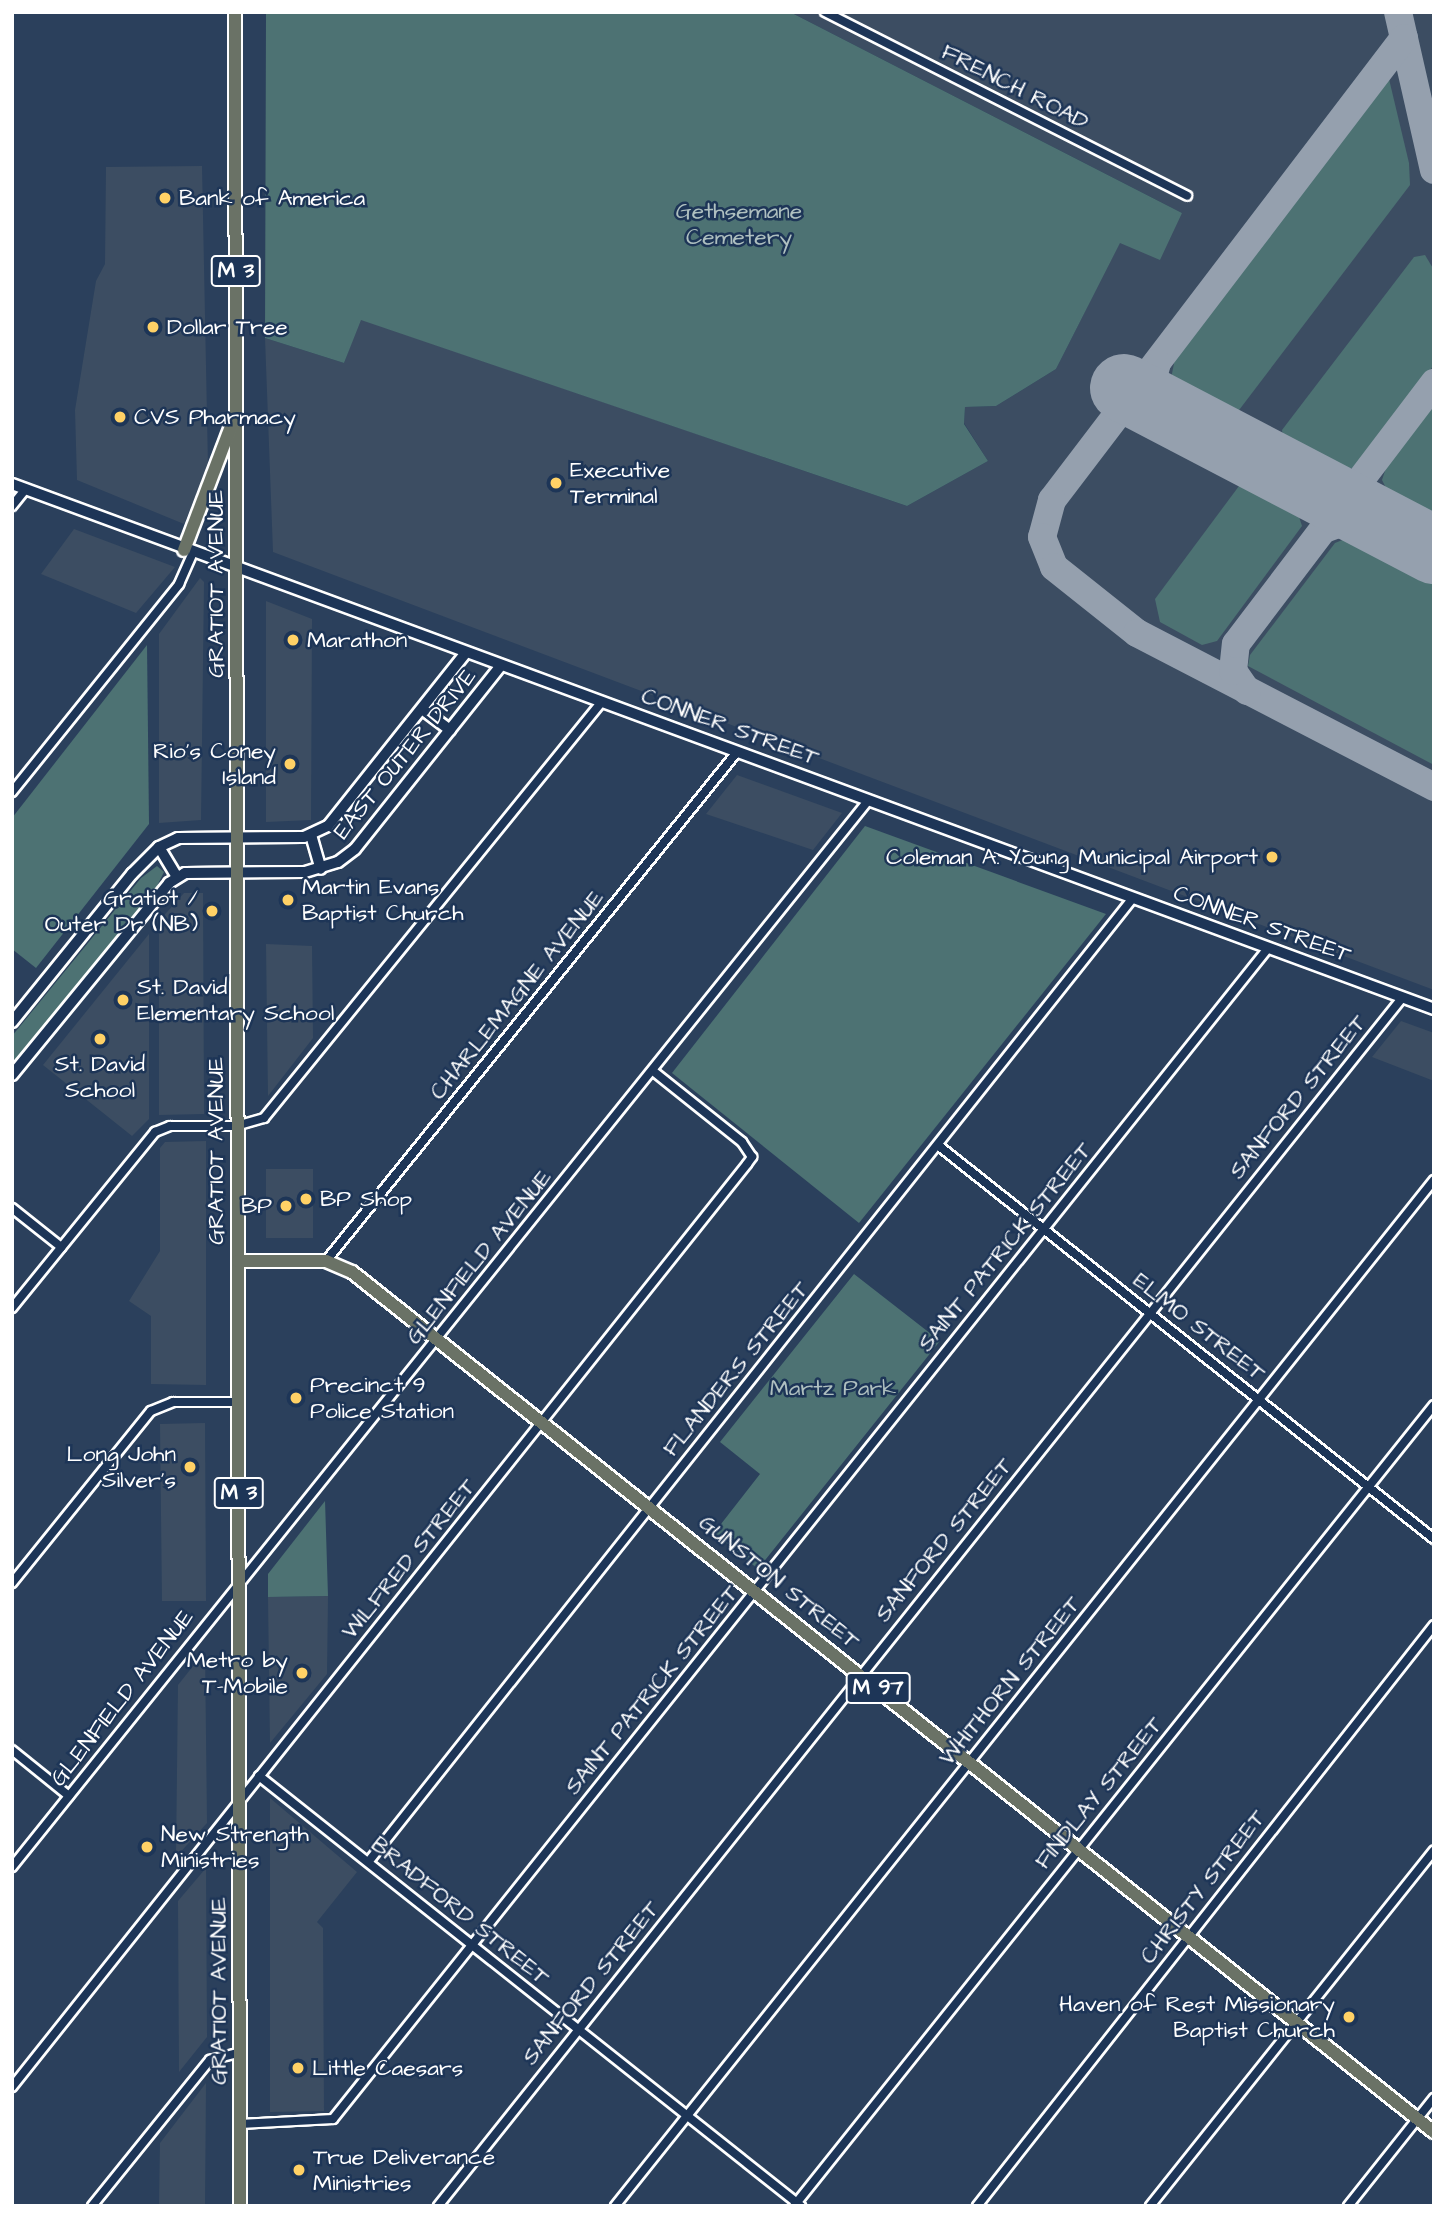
<!DOCTYPE html>
<html>
<head>
<meta charset="utf-8">
<style>
  body { margin:0 }
  #map { position:relative; width:1446px; height:2218px; overflow:hidden; background:#2b405c; font-family:"Architects Daughter",sans-serif }
  div>[style] { position:absolute }
  .built>* { inset:0; background:#3c4d62 }
  .green>* { inset:0; background:#4d7273 }
  .taxiway>* { height:28px; margin:-14px; padding:0 14px; transform-origin:14px; border-radius:14px; background:#95a0ae }
  .runway>* { height:68px; margin:-34px; padding:0 34px; transform-origin:34px; border-radius:34px; background:#95a0ae }
  .roads { filter:drop-shadow(2px 0 #fff) drop-shadow(-2px 0 #fff) drop-shadow(0 2px #fff) drop-shadow(0 -2px #fff) }
  .minor>* { height:8px; margin:-4px; padding:0 4px; transform-origin:4px; border-radius:4px; background:#1d3557 }
  .tertiary>* { height:10px; margin:-5px; padding:0 5px; transform-origin:5px; border-radius:5px; background:#1d3557 }
  .secondary>* { height:10px; margin:-5px; padding:0 5px; transform-origin:5px; border-radius:5px; background:#1d3557 }
  .primary>* { height:12px; margin:-6px; padding:0 6px; transform-origin:6px; border-radius:6px; background:#6a7266 }
  .dots>* { width:19px; height:19px; translate:-50% -50%; box-sizing:border-box; border:4px solid #1d3557; border-radius:50% }
  span { translate:-50% -50%; white-space:nowrap; text-align:center; line-height:1.15; -webkit-text-stroke:5px #1d3557; paint-order:stroke }
  .shield-label span { padding:2px 5px; background:#1d3557; border:2px solid; border-radius:5px; -webkit-text-stroke-width:0 }
  .shield-label { font-size:21px; color:#fff; font-weight:700 }
  .street-label { font-size:23px; color:#fff }
  .poi-label { font-size:23px; color:#fff }
  .left { translate:0 -50%; text-align:left }
  .right { translate:-100% -50%; text-align:right }
  .park-label { font-size:23px; color:#afc0c0 }
  .frame { position:absolute; inset:0; border:14px solid #fff; pointer-events:none }
</style>
</head>
<body>
<div id="map">
  <div class="built">
    <i style="clip-path:polygon(790px 12px,1434px 12px,1434px 990px,273px 552px,265px 338px,344px 363px,360px 319px,907px 506px,988px 461px,964px 423px,965px 407px,996px 406px,1056px 369px,1120px 242px,1182px 213px)"></i>
    <i style="clip-path:polygon(202px 166px,208px 466px,184px 524px,77px 480px,75px 410px,96px 281px,105px 264px,106px 167px)"></i>
    <i style="clip-path:polygon(74px 529px,175px 567px,136px 613px,41px 574px)"></i>
    <i style="clip-path:polygon(200px 578px,204px 582px,201px 820px,159px 823px,159px 634px)"></i>
    <i style="clip-path:polygon(266px 601px,312px 619px,311px 820px,266px 822px)"></i>
    <i style="clip-path:polygon(737px 775px,842px 813px,813px 850px,706px 814px)"></i>
    <i style="clip-path:polygon(184px 893px,203px 893px,204px 1114px,159px 1115px,159px 921px)"></i>
    <i style="clip-path:polygon(149px 934px,149px 1119px,132px 1136px,43px 1065px)"></i>
    <i style="clip-path:polygon(266px 944px,312px 946px,313px 1038px,268px 1096px)"></i>
    <i style="clip-path:polygon(1401px 1021px,1434px 1033px,1434px 1081px,1372px 1057px)"></i>
    <i style="clip-path:polygon(206px 1141px,206px 1385px,151px 1384px,151px 1316px,129px 1301px,160px 1251px,160px 1148px,165px 1142px)"></i>
    <i style="clip-path:polygon(266px 1169px,313px 1169px,313px 1238px,266px 1238px)"></i>
    <i style="clip-path:polygon(205px 1423px,206px 1601px,162px 1601px,160px 1424px)"></i>
    <i style="clip-path:polygon(328px 1596px,327px 1674px,270px 1743px,268px 1597px)"></i>
    <i style="clip-path:polygon(205px 1651px,207px 1823px,176px 1857px,178px 1685px)"></i>
    <i style="clip-path:polygon(270px 1798px,357px 1872px,317px 1922px,323px 1928px,324px 2111px,270px 2112px)"></i>
    <i style="clip-path:polygon(206px 1868px,207px 2037px,179px 2072px,178px 1901px)"></i>
    <i style="clip-path:polygon(206px 2083px,205px 2206px,159px 2206px,160px 2143px)"></i>
  </div>
  <div class="green">
    <i style="clip-path:polygon(266px 12px,790px 12px,1182px 213px,1160px 260px,1120px 243px,1056px 369px,996px 406px,965px 407px,964px 424px,988px 461px,907px 506px,361px 320px,344px 363px,265px 338px)"></i>
    <i style="clip-path:polygon(1389px 79px,1409px 163px,1410px 185px,1233px 418px,1182px 392px,1171px 379px,1175px 358px)"></i>
    <i style="clip-path:polygon(1425px 255px,1434px 270px,1434px 365px,1353px 468px,1334px 469px,1284px 444px,1282px 430px,1414px 257px)"></i>
    <i style="clip-path:polygon(1434px 404px,1434px 521px,1391px 498px,1382px 480px,1387px 465px)"></i>
    <i style="clip-path:polygon(1257px 483px,1295px 504px,1302px 526px,1217px 641px,1202px 645px,1160px 622px,1155px 599px,1239px 486px)"></i>
    <i style="clip-path:polygon(1352px 536px,1434px 575px,1434px 765px,1248px 666px,1250px 655px,1335px 543px)"></i>
    <i style="clip-path:polygon(147px 645px,149px 824px,36px 968px,12px 949px,12px 818px)"></i>
    <i style="clip-path:polygon(865px 826px,1106px 914px,859px 1223px,672px 1073px)"></i>
    <i style="clip-path:polygon(157px 866px,164px 872px,157px 886px,12px 1064px,12px 1036px,141px 878px)"></i>
    <i style="clip-path:polygon(854px 1274px,940px 1341px,758px 1569px,714px 1533px,760px 1474px,720px 1442px)"></i>
    <i style="clip-path:polygon(325px 1501px,328px 1596px,268px 1597px,268px 1574px)"></i>
  </div>
  <div class="taxiway">
    <i style="left:1398px;top:12px;width:162px;rotate:77.2deg"></i>
    <i style="left:1404px;top:38px;width:581px;rotate:127.3deg"></i>
    <i style="left:1052px;top:500px;width:38px;rotate:105deg"></i>
    <i style="left:1042px;top:537px;width:32px;rotate:68deg"></i>
    <i style="left:1054px;top:567px;width:106px;rotate:38.5deg"></i>
    <i style="left:1137px;top:633px;width:335px;rotate:27.4deg"></i>
    <i style="left:1157px;top:363px;width:24px;rotate:105deg"></i>
    <i style="left:1151px;top:386px;width:23px;rotate:65deg"></i>
    <i style="left:1324px;top:529px;width:32px;rotate:-20deg"></i>
    <i style="left:1354px;top:518px;width:41px;rotate:15.8deg"></i>
    <i style="left:1247px;top:691px;width:24px;rotate:-125deg"></i>
    <i style="left:1233px;top:671px;width:27px;rotate:-84deg"></i>
    <i style="left:1236px;top:644px;width:328px;rotate:-52.8deg"></i>
  </div>
  <div class="runway">
    <i style="left:1124px;top:388px;width:350px;rotate:27.6deg"></i>
  </div>
  <div class="roads">
    <div class="minor">
      <i style="left:825px;top:12px;width:406px;rotate:26.9deg"></i>
      <i style="left:12px;top:506px;width:22px;rotate:-51deg"></i>
      <i style="left:12px;top:792px;width:267px;rotate:-51.2deg"></i>
      <i style="left:179px;top:584px;width:34px;rotate:-66deg"></i>
      <i style="left:939px;top:1146px;width:632px;rotate:38.45deg"></i>
      <i style="left:12px;top:1208px;width:63px;rotate:38.5deg"></i>
      <i style="left:326px;top:1261px;width:654px;rotate:-51.08deg"></i>
      <i style="left:12px;top:1308px;width:227px;rotate:-50.9deg"></i>
      <i style="left:155px;top:1132px;width:16px;rotate:-22deg"></i>
      <i style="left:170px;top:1126px;width:66px"></i>
      <i style="left:236px;top:1126px;width:29px;rotate:-16deg"></i>
      <i style="left:264px;top:1118px;width:533px;rotate:-50.94deg"></i>
      <i style="left:12px;top:1583px;width:221px;rotate:-51.1deg"></i>
      <i style="left:151px;top:1411px;width:24px;rotate:-22deg"></i>
      <i style="left:173px;top:1402px;width:65px"></i>
      <i style="left:12px;top:1750px;width:73px;rotate:38.9deg"></i>
      <i style="left:259px;top:1776px;width:692px;rotate:38.43deg"></i>
      <i style="left:369px;top:1861px;width:1228px;rotate:-51.58deg"></i>
      <i style="left:12px;top:1867px;width:1367px;rotate:-51.24deg"></i>
      <i style="left:12px;top:2087px;width:1180px;rotate:-51.47deg"></i>
      <i style="left:747px;top:1164px;width:9px;rotate:-54deg"></i>
      <i style="left:752px;top:1157px;width:18px;rotate:-124deg"></i>
      <i style="left:742px;top:1142px;width:114px;rotate:-141.4deg"></i>
      <i style="left:240px;top:2124px;width:93px;rotate:-3.1deg"></i>
      <i style="left:333px;top:2119px;width:1498px;rotate:-51.39deg"></i>
      <i style="left:92px;top:2206px;width:188px;rotate:-51.1deg"></i>
      <i style="left:210px;top:2060px;width:30px;rotate:-14deg"></i>
      <i style="left:438px;top:2206px;width:1545px;rotate:-51.41deg"></i>
      <i style="left:615px;top:2206px;width:1313px;rotate:-51.4deg"></i>
      <i style="left:794px;top:2206px;width:1025px;rotate:-51.38deg"></i>
      <i style="left:977px;top:2206px;width:739px;rotate:-51.81deg"></i>
      <i style="left:1150px;top:2206px;width:455px;rotate:-51.4deg"></i>
      <i style="left:1348px;top:2206px;width:138px;rotate:-51.5deg"></i>
    </div>
    <div class="tertiary">
      <i style="left:422px;top:709px;width:35px;rotate:37deg"></i>
      <i style="left:311px;top:835px;width:35px;rotate:74deg"></i>
      <i style="left:159px;top:847px;width:35px;rotate:59deg"></i>
      <i style="left:12px;top:1022px;width:191px;rotate:-51deg"></i>
      <i style="left:132px;top:874px;width:38px;rotate:-45deg"></i>
      <i style="left:159px;top:847px;width:21px;rotate:-25deg"></i>
      <i style="left:178px;top:838px;width:126px;rotate:-0.5deg"></i>
      <i style="left:304px;top:837px;width:26px;rotate:-25deg"></i>
      <i style="left:328px;top:826px;width:220px;rotate:-51.5deg"></i>
      <i style="left:12px;top:1075px;width:248px;rotate:-50.7deg"></i>
      <i style="left:169px;top:883px;width:19px;rotate:-32deg"></i>
      <i style="left:185px;top:873px;width:120px;rotate:-0.5deg"></i>
      <i style="left:305px;top:872px;width:34px;rotate:-17deg"></i>
      <i style="left:338px;top:862px;width:21px;rotate:-37deg"></i>
      <i style="left:355px;top:849px;width:233px;rotate:-51.5deg"></i>
    </div>
    <div class="secondary">
      <i style="left:12px;top:484px;width:1516px;rotate:20.26deg"></i>
    </div>
    <div class="primary">
      <i style="left:235px;top:12px;width:2194px;rotate:89.87deg"></i>
      <i style="left:184px;top:550px;width:138px;rotate:-69.2deg"></i>
      <i style="left:238px;top:1261px;width:88px"></i>
      <i style="left:326px;top:1261px;width:28px;rotate:23deg"></i>
      <i style="left:352px;top:1272px;width:1382px;rotate:38.48deg"></i>
    </div>
  </div>
  <div class="dots">
    <i style="left:165px;top:198px;background:#ffd166"></i>
    <i style="left:153px;top:327px;background:#ffd166"></i>
    <i style="left:120px;top:417px;background:#ffd166"></i>
    <i style="left:556px;top:483px;background:#ffd166"></i>
    <i style="left:293px;top:640px;background:#ffd166"></i>
    <i style="left:290px;top:764px;background:#ffd166"></i>
    <i style="left:1272px;top:857px;background:#ffd166"></i>
    <i style="left:288px;top:900px;background:#ffd166"></i>
    <i style="left:212px;top:911px;background:#ffd166"></i>
    <i style="left:123px;top:1000px;background:#ffd166"></i>
    <i style="left:100px;top:1039px;background:#ffd166"></i>
    <i style="left:306px;top:1199px;background:#ffd166"></i>
    <i style="left:286px;top:1206px;background:#ffd166"></i>
    <i style="left:296px;top:1398px;background:#ffd166"></i>
    <i style="left:190px;top:1467px;background:#ffd166"></i>
    <i style="left:302px;top:1673px;background:#ffd166"></i>
    <i style="left:147px;top:1847px;background:#ffd166"></i>
    <i style="left:1349px;top:2017px;background:#ffd166"></i>
    <i style="left:298px;top:2068px;background:#ffd166"></i>
    <i style="left:299px;top:2170px;background:#ffd166"></i>
  </div>
  <div class="shield-label">
    <span style="left:236px;top:271px">M 3</span>
    <span style="left:239px;top:1493px">M 3</span>
    <span style="left:878px;top:1688px">M 97</span>
  </div>
  <div class="street-label">
    <span style="left:1015px;top:87px;rotate:27deg">FRENCH ROAD</span>
    <span style="left:216px;top:584px;rotate:-90deg">GRATIOT AVENUE</span>
    <span style="left:730px;top:727px;rotate:20deg">CONNER STREET</span>
    <span style="left:405px;top:754px;rotate:-51deg">EAST OUTER DRIVE</span>
    <span style="left:1262px;top:924px;rotate:20deg">CONNER STREET</span>
    <span style="left:517px;top:995px;rotate:-51deg">CHARLEMAGNE AVENUE</span>
    <span style="left:1298px;top:1097px;rotate:-51deg">SANFORD STREET</span>
    <span style="left:216px;top:1151px;rotate:-90deg">GRATIOT AVENUE</span>
    <span style="left:1005px;top:1247px;rotate:-51deg">SAINT PATRICK STREET</span>
    <span style="left:479px;top:1257px;rotate:-51deg">GLENFIELD AVENUE</span>
    <span style="left:1199px;top:1327px;rotate:38deg">ELMO STREET</span>
    <span style="left:736px;top:1369px;rotate:-51deg">FLANDERS STREET</span>
    <span style="left:944px;top:1540px;rotate:-51deg">SANFORD STREET</span>
    <span style="left:409px;top:1559px;rotate:-51deg">WILFRED STREET</span>
    <span style="left:779px;top:1582px;rotate:39deg">GUNSTON STREET</span>
    <span style="left:1010px;top:1681px;rotate:-51deg">WHITHORN STREET</span>
    <span style="left:652px;top:1690px;rotate:-51deg">SAINT PATRICK STREET</span>
    <span style="left:122px;top:1698px;rotate:-52deg">GLENFIELD AVENUE</span>
    <span style="left:1099px;top:1793px;rotate:-51deg">FINDLAY STREET</span>
    <span style="left:1203px;top:1887px;rotate:-52deg">CHRISTY STREET</span>
    <span style="left:460px;top:1911px;rotate:39deg">BRADFORD STREET</span>
    <span style="left:591px;top:1983px;rotate:-51deg">SANFORD STREET</span>
    <span style="left:219px;top:1991px;rotate:-90deg">GRATIOT AVENUE</span>
  </div>
  <div class="poi-label">
    <span class="left" style="left:179px;top:198px">Bank of America</span>
    <span class="left" style="left:167px;top:327px">Dollar Tree</span>
    <span class="left" style="left:134px;top:417px">CVS Pharmacy</span>
    <span class="left" style="left:570px;top:483px">Executive<br>Terminal</span>
    <span class="left" style="left:307px;top:640px">Marathon</span>
    <span class="right" style="left:276px;top:764px">Rio's Coney<br>Island</span>
    <span class="right" style="left:1258px;top:857px">Coleman A. Young Municipal Airport</span>
    <span class="left" style="left:302px;top:900px">Martin Evans<br>Baptist Church</span>
    <span class="right" style="left:198px;top:911px">Gratiot /<br>Outer Dr (NB)</span>
    <span class="left" style="left:137px;top:1000px">St. David<br>Elementary School</span>
    <span style="left:100px;top:1077px">St. David<br>School</span>
    <span class="left" style="left:320px;top:1199px">BP Shop</span>
    <span class="right" style="left:272px;top:1206px">BP</span>
    <span class="left" style="left:310px;top:1398px">Precinct 9<br>Police Station</span>
    <span class="right" style="left:176px;top:1467px">Long John<br>Silver's</span>
    <span class="right" style="left:288px;top:1673px">Metro by<br>T-Mobile</span>
    <span class="left" style="left:161px;top:1847px">New Strength<br>Ministries</span>
    <span class="right" style="left:1335px;top:2017px">Haven of Rest Missionary<br>Baptist Church</span>
    <span class="left" style="left:312px;top:2068px">Little Caesars</span>
    <span class="left" style="left:313px;top:2170px">True Deliverance<br>Ministries</span>
  </div>
  <div class="park-label">
    <span style="left:739px;top:224px">Gethsemane<br>Cemetery</span>
    <span style="left:833px;top:1388px">Martz Park</span>
  </div>
  <div class="frame"></div>
</div>
</body>
</html>
